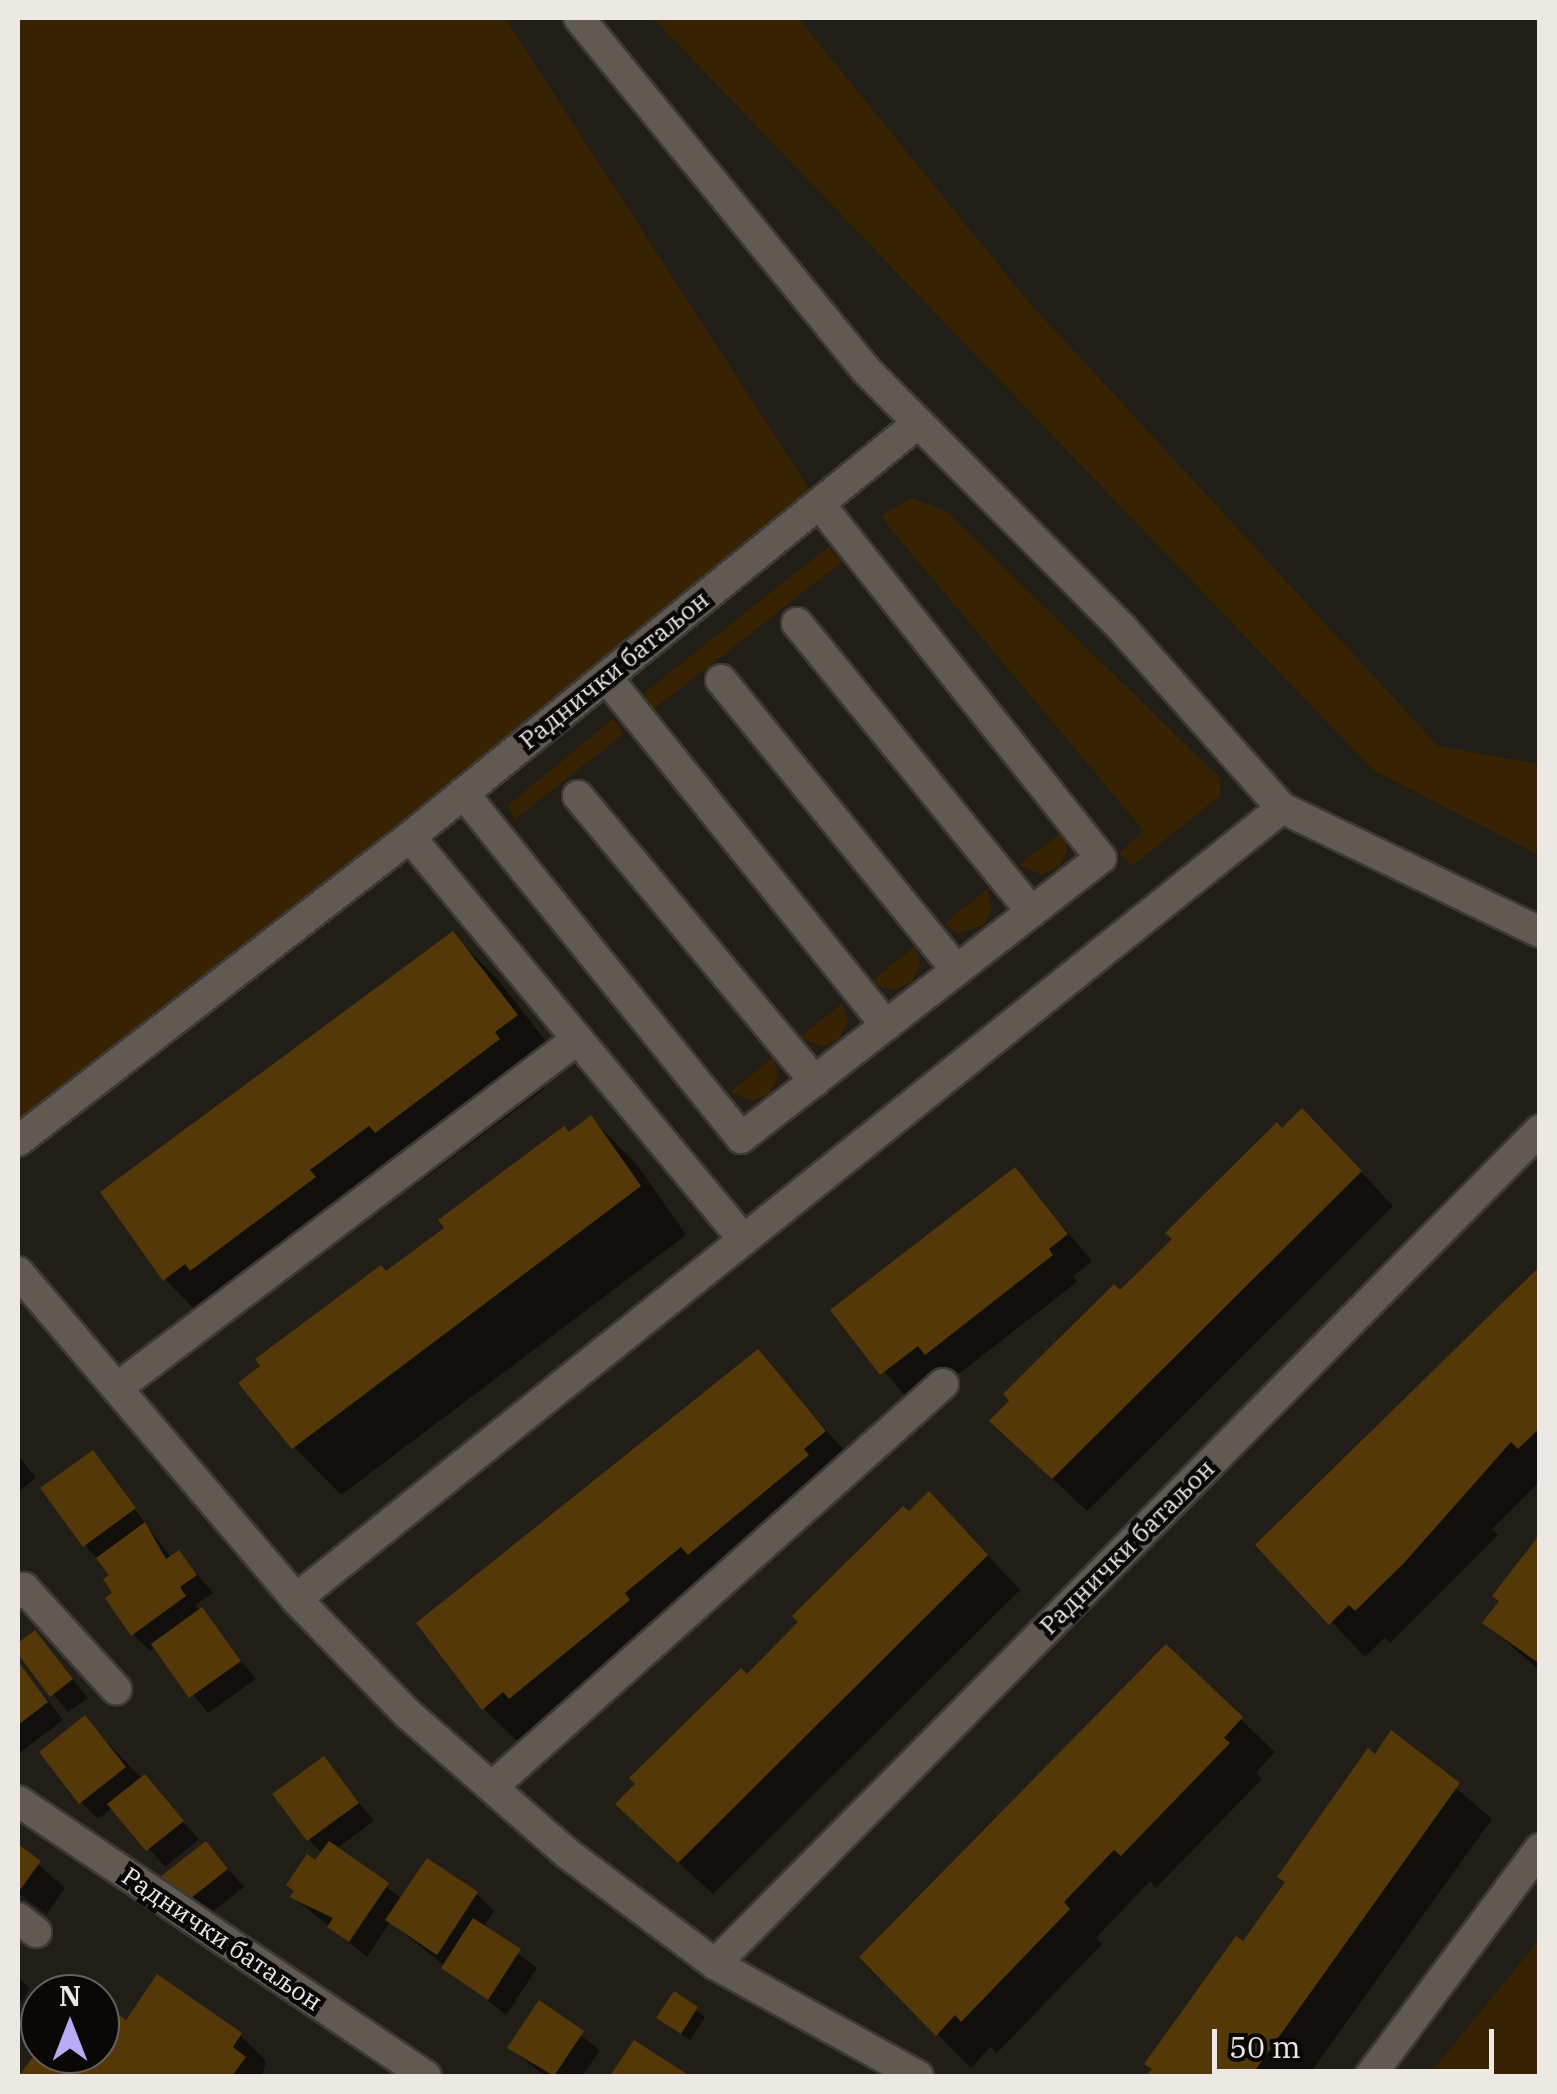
<!DOCTYPE html>
<html>
<head>
<meta charset="utf-8">
<style>
  body { margin:0 }
  #map { position:relative; width:1557px; height:2094px; overflow:hidden; background:#211d17; font-family:"IBM Plex Serif",serif }
  div>[style] { position:absolute }
  .green>* { inset:0; background:#372302 }
  .shadow>* { inset:0; background:#0007 }
  .building>* { inset:0; background:#553808 }
  .roads { filter:drop-shadow(2px 0 #3c3936) drop-shadow(-2px 0 #3c3936) drop-shadow(0 2px #3c3936) drop-shadow(0 -2px #3c3936) }
  .minor>* { height:30px; margin:-15px; padding:0 15px; transform-origin:15px; border-radius:15px; background:#605a53 }
  span { translate:-50% -50%; white-space:nowrap; text-align:center; line-height:1.15; -webkit-text-stroke:9px #090806; paint-order:stroke }
  .street-label { font-size:25px; color:#ece9e5 }
  .frame { position:absolute; inset:0; border:20px solid #ece9e5; pointer-events:none }
  .north { position:absolute; left:20px; top:1974px; width:100px; height:100px; box-sizing:border-box; background:#090806; border:2px solid #64625f; border-radius:50%; rotate:0deg; font-size:28px; font-weight:700; line-height:40px; text-align:center; color:#ece9e5 }
  .north::after { content:''; display:block; margin:auto; width:35px; height:45px; background:#bbaaf6; clip-path:polygon(50% 0,100% 100%,50% 72%,0 100%) }
  .scale { position:absolute; left:1212px; top:2029px; width:282px; height:45px; box-sizing:border-box; border:5px solid #ece9e5; border-top:0; padding-left:12px; font-size:30px; line-height:35px; white-space:nowrap; color:#ece9e5; -webkit-text-stroke:8px #090806; paint-order:stroke }
</style>
</head>
<body>
<div id="map">
  <div class="green">
    <i style="clip-path:polygon(18px 18px,505px 18px,819px 504px,18px 1141px)"></i>
    <i style="clip-path:polygon(653px 18px,798px 18px,1027px 300px,1438px 746px,1539px 764px,1539px 855px,1373px 770px)"></i>
    <i style="clip-path:polygon(912px 498px,946px 511px,1220px 778px,1220px 796px,1132px 866px,1119px 853px,1144px 831px,880px 516px)"></i>
    <i style="clip-path:polygon(828px 547px,843px 561px,653px 710px,644px 693px)"></i>
    <i style="clip-path:polygon(613px 719px,624px 734px,514px 820px,508px 805px)"></i>
    <i style="clip-path:polygon(1063px 831px,1067px 850px,1059px 867px,1042px 875px,1019px 865px)"></i>
    <i style="clip-path:polygon(987px 889px,992px 907px,984px 925px,958px 933px,944px 924px)"></i>
    <i style="clip-path:polygon(916px 945px,920px 965px,912px 982px,896px 990px,879px 987px,873px 980px)"></i>
    <i style="clip-path:polygon(843px 1003px,848px 1022px,839px 1039px,823px 1047px,799px 1037px)"></i>
    <i style="clip-path:polygon(774px 1057px,778px 1076px,770px 1093px,754px 1101px,730px 1092px)"></i>
    <i style="clip-path:polygon(1539px 1940px,1539px 2076px,1428px 2076px)"></i>
  </div>
  <div class="shadow">
    <i style="clip-path:polygon(453px 935px,500px 982px,563px 1064px,540px 1081px,545px 1088px,424px 1179px,417px 1172px,356px 1218px,361px 1225px,239px 1317px,233px 1310px,212px 1327px,165px 1279px)"></i>
    <i style="clip-path:polygon(591px 1118px,638px 1166px,686px 1235px,341px 1495px,294px 1447px,386px 1274px)"></i>
    <i style="clip-path:polygon(1282px 1131px,1336px 1145px,1393px 1206px,1087px 1511px,1026px 1454px,1120px 1294px)"></i>
    <i style="clip-path:polygon(1015px 1170px,1092px 1261px,1073px 1276px,1077px 1282px,952px 1379px,908px 1399px,833px 1311px)"></i>
    <i style="clip-path:polygon(1540px 1269px,1540px 1481px,1492px 1529px,1498px 1535px,1390px 1643px,1385px 1637px,1365px 1657px,1258px 1545px)"></i>
    <i style="clip-path:polygon(758px 1353px,858px 1466px,544px 1731px,538px 1725px,517px 1741px,483px 1708px)"></i>
    <i style="clip-path:polygon(93px 1453px,171px 1558px,179px 1553px,213px 1593px,195px 1605px,256px 1679px,208px 1713px,155px 1647px,150px 1651px,133px 1634px,112px 1575px,85px 1545px)"></i>
    <i style="clip-path:polygon(18px 1455px,36px 1478px,18px 1492px)"></i>
    <i style="clip-path:polygon(962px 1528px,1020px 1590px,713px 1894px,652px 1838px,747px 1677px,802px 1623px)"></i>
    <i style="clip-path:polygon(1540px 1538px,1540px 1671px,1485px 1623px)"></i>
    <i style="clip-path:polygon(35px 1633px,88px 1698px,68px 1712px,18px 1650px)"></i>
    <i style="clip-path:polygon(1166px 1648px,1275px 1752px,1256px 1773px,1262px 1779px,1156px 1888px,1150px 1881px,1096px 1938px,1102px 1944px,997px 2053px,990px 2047px,971px 2068px,863px 1958px)"></i>
    <i style="clip-path:polygon(18px 1662px,63px 1720px,18px 1754px)"></i>
    <i style="clip-path:polygon(85px 1719px,199px 1839px,165px 1867px,113px 1807px,98px 1819px,81px 1802px)"></i>
    <i style="clip-path:polygon(1392px 1734px,1492px 1819px,1308px 2076px,1149px 2076px)"></i>
    <i style="clip-path:polygon(324px 1759px,374px 1821px,336px 1849px,402px 1899px,428px 1861px,477px 1894px,494px 1911px,483px 1927px,537px 1968px,506px 2015px,390px 1922px,367px 1957px,293px 1897px,323px 1854px,309px 1840px)"></i>
    <i style="clip-path:polygon(206px 1844px,244px 1887px,209px 1914px,176px 1897px)"></i>
    <i style="clip-path:polygon(18px 1847px,65px 1888px,47px 1914px,18px 1893px)"></i>
    <i style="clip-path:polygon(18px 1977px,30px 1989px,18px 2006px)"></i>
    <i style="clip-path:polygon(158px 1978px,240px 2035px,266px 2061px,262px 2076px,22px 2076px,40px 2051px,100px 2054px,100px 2005px,126px 2023px)"></i>
    <i style="clip-path:polygon(674px 1995px,705px 2017px,690px 2040px,667px 2025px)"></i>
    <i style="clip-path:polygon(539px 2004px,600px 2050px,582px 2076px,545px 2076px,510px 2048px)"></i>
  </div>
  <div class="building">
    <i style="clip-path:polygon(453px 931px,518px 1015px,495px 1032px,500px 1039px,375px 1133px,369px 1126px,310px 1170px,316px 1177px,190px 1271px,185px 1264px,163px 1281px,100px 1192px)"></i>
    <i style="clip-path:polygon(1302px 1108px,1362px 1171px,1052px 1479px,989px 1421px,1009px 1401px,1003px 1394px,1114px 1284px,1120px 1290px,1172px 1239px,1165px 1233px,1277px 1122px,1282px 1128px)"></i>
    <i style="clip-path:polygon(591px 1115px,641px 1186px,292px 1449px,238px 1383px,260px 1366px,255px 1359px,381px 1265px,386px 1271px,444px 1228px,438px 1220px,564px 1126px,569px 1132px)"></i>
    <i style="clip-path:polygon(1015px 1167px,1068px 1234px,1049px 1249px,1053px 1255px,925px 1355px,918px 1346px,880px 1375px,830px 1310px)"></i>
    <i style="clip-path:polygon(1540px 1266px,1540px 1428px,1518px 1449px,1511px 1442px,1404px 1563px,1355px 1611px,1349px 1605px,1329px 1625px,1255px 1545px)"></i>
    <i style="clip-path:polygon(758px 1349px,826px 1431px,804px 1449px,809px 1455px,688px 1555px,681px 1547px,625px 1593px,630px 1600px,509px 1699px,503px 1692px,482px 1710px,416px 1623px)"></i>
    <i style="clip-path:polygon(93px 1450px,136px 1508px,83px 1547px,40px 1488px)"></i>
    <i style="clip-path:polygon(929px 1491px,988px 1555px,678px 1863px,615px 1804px,635px 1784px,629px 1778px,741px 1668px,747px 1674px,798px 1622px,792px 1616px,903px 1506px,909px 1511px)"></i>
    <i style="clip-path:polygon(145px 1522px,166px 1559px,179px 1550px,197px 1575px,180px 1587px,186px 1596px,131px 1636px,105px 1598px,112px 1593px,103px 1579px,109px 1575px,96px 1558px)"></i>
    <i style="clip-path:polygon(1540px 1534px,1540px 1664px,1482px 1623px,1499px 1601px,1492px 1596px)"></i>
    <i style="clip-path:polygon(202px 1607px,241px 1661px,189px 1698px,151px 1644px)"></i>
    <i style="clip-path:polygon(35px 1630px,73px 1679px,50px 1697px,18px 1654px,18px 1643px)"></i>
    <i style="clip-path:polygon(1166px 1644px,1243px 1717px,1224px 1738px,1230px 1743px,1121px 1856px,1114px 1850px,1064px 1902px,1070px 1909px,961px 2022px,955px 2015px,936px 2036px,859px 1957px)"></i>
    <i style="clip-path:polygon(18px 1661px,48px 1702px,18px 1725px)"></i>
    <i style="clip-path:polygon(85px 1715px,126px 1767px,79px 1804px,39px 1752px)"></i>
    <i style="clip-path:polygon(1391px 1730px,1460px 1783px,1251px 2076px,1146px 2076px,1152px 2069px,1144px 2064px,1236px 1936px,1243px 1941px,1285px 1882px,1277px 1877px,1368px 1748px,1375px 1754px)"></i>
    <i style="clip-path:polygon(324px 1756px,359px 1803px,307px 1841px,272px 1794px)"></i>
    <i style="clip-path:polygon(145px 1774px,184px 1821px,146px 1851px,107px 1804px)"></i>
    <i style="clip-path:polygon(206px 1841px,228px 1869px,191px 1898px,156px 1880px)"></i>
    <i style="clip-path:polygon(329px 1841px,389px 1883px,349px 1942px,327px 1927px,333px 1918px,289px 1897px,294px 1891px,286px 1885px,307px 1854px,315px 1860px)"></i>
    <i style="clip-path:polygon(18px 1844px,41px 1861px,20px 1890px,18px 1889px)"></i>
    <i style="clip-path:polygon(427px 1858px,478px 1892px,437px 1955px,385px 1920px)"></i>
    <i style="clip-path:polygon(473px 1918px,521px 1949px,488px 2000px,441px 1968px)"></i>
    <i style="clip-path:polygon(157px 1974px,242px 2033px,233px 2047px,246px 2057px,232px 2076px,19px 2076px,40px 2047px,40px 2054px,100px 2054px,100px 2002px,126px 2020px)"></i>
    <i style="clip-path:polygon(674px 1991px,698px 2007px,681px 2034px,656px 2018px)"></i>
    <i style="clip-path:polygon(539px 2000px,584px 2031px,554px 2076px,507px 2048px)"></i>
    <i style="clip-path:polygon(634px 2040px,690px 2076px,610px 2076px)"></i>
  </div>
  <div class="roads">
    <div class="minor">
      <i style="left:579px;top:18px;width:454px;rotate:50.8deg"></i>
      <i style="left:866px;top:370px;width:363px;rotate:45.2deg"></i>
      <i style="left:1122px;top:628px;width:241px;rotate:48.4deg"></i>
      <i style="left:1282px;top:808px;width:286px;rotate:25.7deg"></i>
      <i style="left:797px;top:623px;width:372px;rotate:50.9deg"></i>
      <i style="left:606px;top:677px;width:447px;rotate:51.2deg"></i>
      <i style="left:721px;top:680px;width:374px;rotate:50.9deg"></i>
      <i style="left:463px;top:793px;width:443px;rotate:51.1deg"></i>
      <i style="left:741px;top:1138px;width:456px;rotate:-37.9deg"></i>
      <i style="left:1101px;top:858px;width:453px;rotate:-128.5deg"></i>
      <i style="left:578px;top:796px;width:371px;rotate:50.3deg"></i>
      <i style="left:410px;top:837px;width:523px;rotate:50.35deg"></i>
      <i style="left:18px;top:1141px;width:496px;rotate:-37.8deg"></i>
      <i style="left:410px;top:837px;width:654px;rotate:-39.17deg"></i>
      <i style="left:18px;top:1272px;width:429px;rotate:49.6deg"></i>
      <i style="left:296px;top:1599px;width:161px;rotate:45.8deg"></i>
      <i style="left:408px;top:1714px;width:213px;rotate:41.2deg"></i>
      <i style="left:568px;top:1854px;width:184px;rotate:36.8deg"></i>
      <i style="left:715px;top:1964px;width:232px;rotate:28.9deg"></i>
      <i style="left:117px;top:1388px;width:575px;rotate:-37.15deg"></i>
      <i style="left:18px;top:1593px;width:8px;rotate:-40deg"></i>
      <i style="left:24px;top:1588px;width:137px;rotate:47.7deg"></i>
      <i style="left:296px;top:1599px;width:1264px;rotate:-38.74deg"></i>
      <i style="left:492px;top:1787px;width:605px;rotate:-41.78deg"></i>
      <i style="left:18px;top:1801px;width:492px;rotate:34deg"></i>
      <i style="left:18px;top:1918px;width:23px;rotate:38deg"></i>
      <i style="left:715px;top:1964px;width:1173px;rotate:-45.31deg"></i>
      <i style="left:1370px;top:2076px;width:284px;rotate:-53.2deg"></i>
    </div>
  </div>
  <div class="street-label">
    <span style="left:614px;top:670px;rotate:-39deg">Раднички батаљон</span>
    <span style="left:1127px;top:1547px;rotate:-45deg">Раднички батаљон</span>
    <span style="left:222px;top:1939px;rotate:34deg">Раднички батаљон</span>
  </div>
  <div class="frame"></div>
  <div class="north">N</div>
  <div class="scale">50 m</div>
</div>
</body>
</html>
